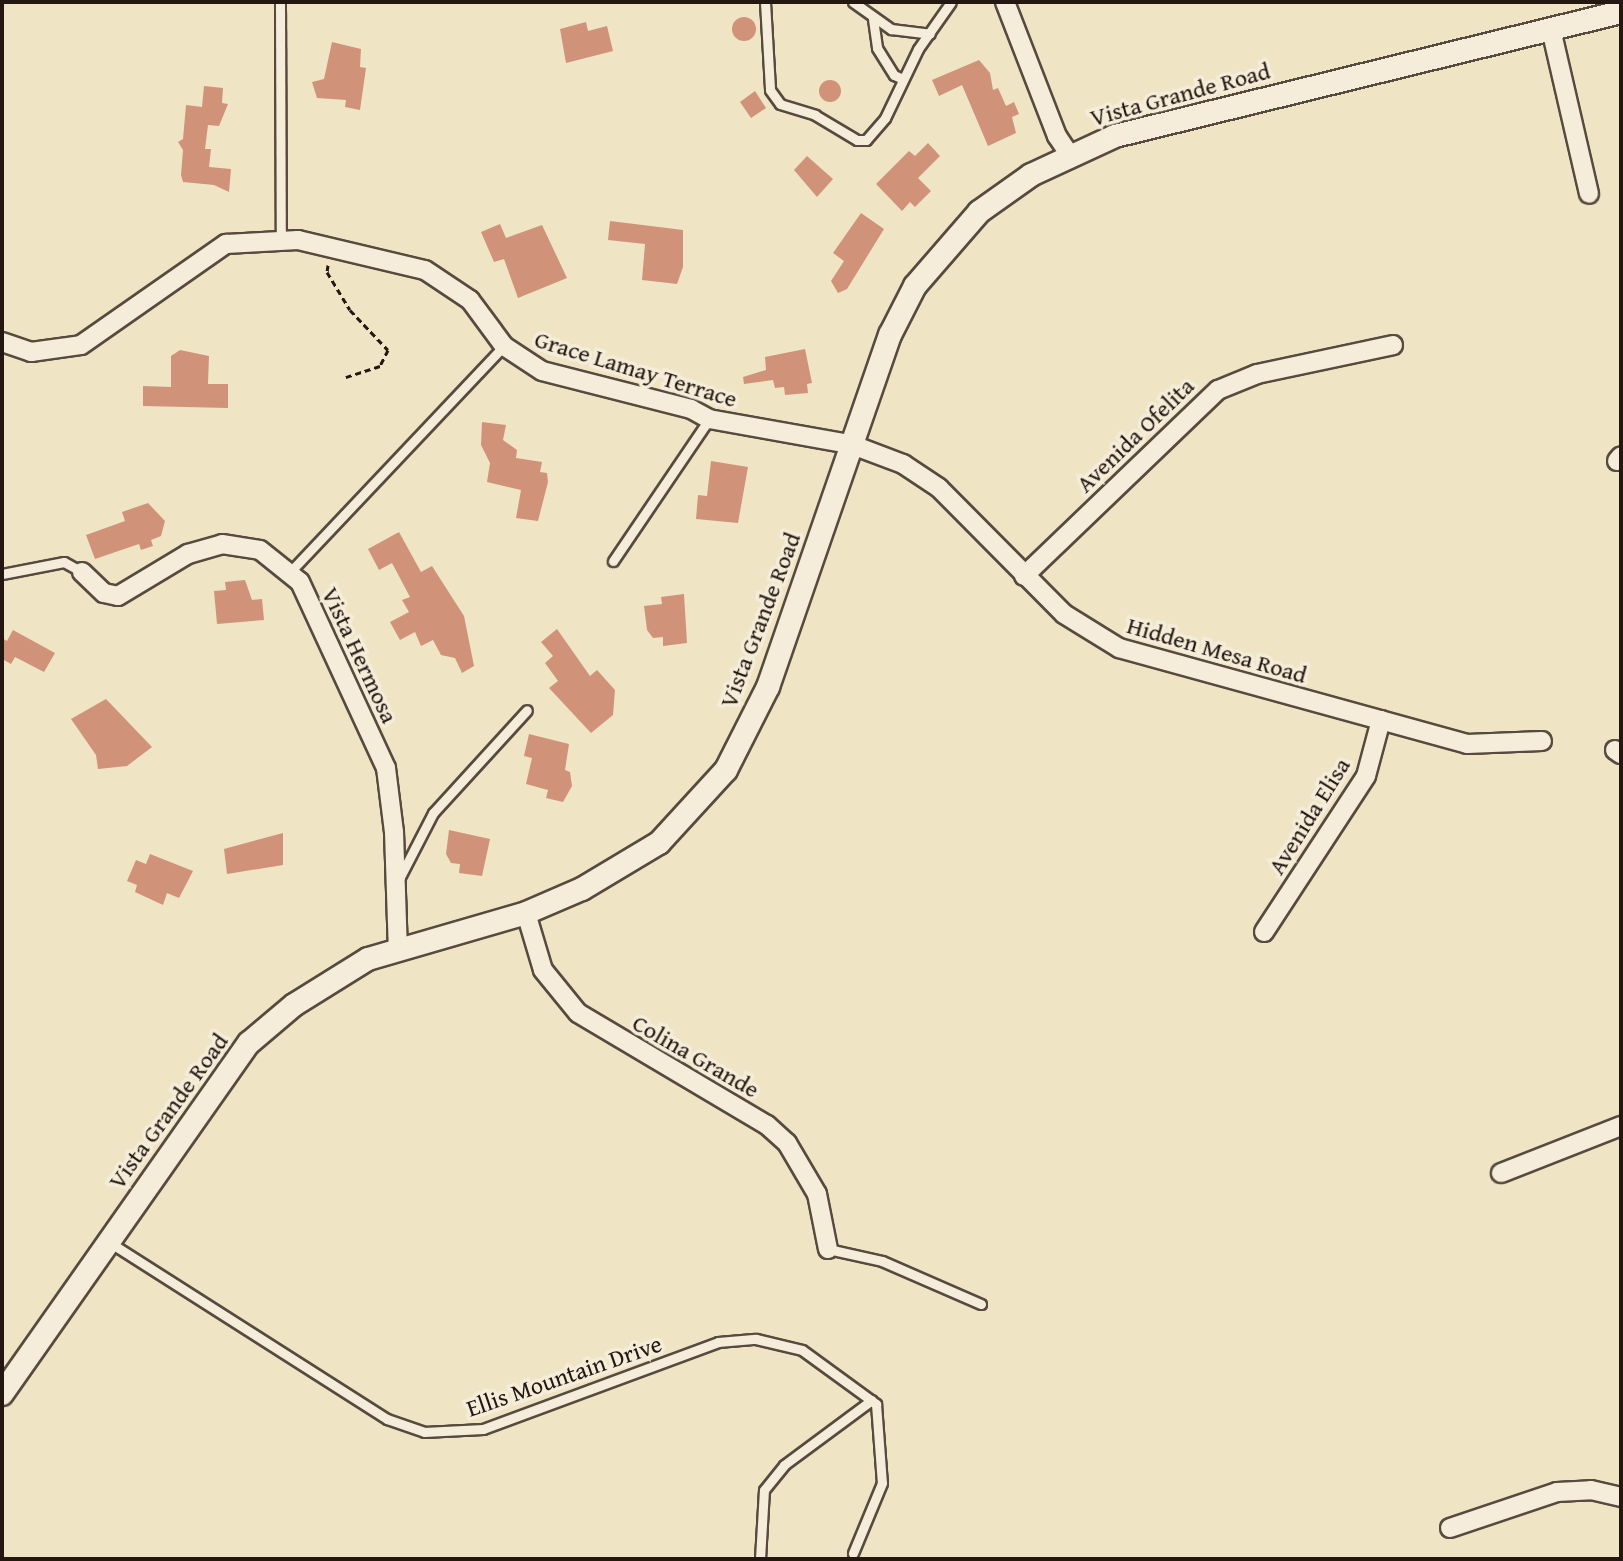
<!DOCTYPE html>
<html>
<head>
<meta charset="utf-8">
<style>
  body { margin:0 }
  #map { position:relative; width:1623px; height:1561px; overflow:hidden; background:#efe4c4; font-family:"Gentium Book Plus",serif }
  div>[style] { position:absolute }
  .building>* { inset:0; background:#d0937a }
  .round { border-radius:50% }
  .path>* { height:3px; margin-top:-1.5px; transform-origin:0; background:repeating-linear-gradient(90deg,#241711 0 6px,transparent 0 10px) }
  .roads { filter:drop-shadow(2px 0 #574a3e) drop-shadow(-2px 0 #574a3e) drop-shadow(0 2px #574a3e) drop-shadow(0 -2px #574a3e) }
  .service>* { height:9px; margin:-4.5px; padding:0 4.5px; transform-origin:4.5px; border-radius:4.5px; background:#f5edd9 }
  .minor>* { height:18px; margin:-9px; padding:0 9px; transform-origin:9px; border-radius:9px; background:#f5edd9 }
  .tertiary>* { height:22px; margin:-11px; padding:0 11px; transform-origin:11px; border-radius:11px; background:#f5edd9 }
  span { translate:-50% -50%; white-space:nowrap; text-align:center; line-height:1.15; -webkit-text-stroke:7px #f5edd9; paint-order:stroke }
  .street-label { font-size:24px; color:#241711 }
  .frame { position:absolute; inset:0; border:4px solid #241711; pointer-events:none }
</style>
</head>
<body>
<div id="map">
  <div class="building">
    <i class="round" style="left:732px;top:17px;width:24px;height:24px"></i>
    <i style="clip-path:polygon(586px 22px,588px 31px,607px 26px,613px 51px,566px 63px,560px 29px)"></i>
    <i style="clip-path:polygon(332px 42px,361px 49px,360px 67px,366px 68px,360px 110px,345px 107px,346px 100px,317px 98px,312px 82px,324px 79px)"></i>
    <i style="clip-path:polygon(979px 60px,990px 73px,993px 90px,998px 88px,1006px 106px,1014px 102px,1019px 114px,1012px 117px,1016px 133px,988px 146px,962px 85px,939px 96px,932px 80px)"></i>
    <i class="round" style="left:819px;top:80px;width:22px;height:22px"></i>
    <i style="clip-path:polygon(204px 86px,223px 88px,222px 103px,228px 104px,219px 126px,208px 125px,205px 149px,211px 149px,209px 167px,231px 169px,229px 192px,214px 185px,183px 182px,181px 175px,183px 150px,178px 142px,183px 139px,186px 105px,202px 107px)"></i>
    <i style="clip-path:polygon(755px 91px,766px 108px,751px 118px,740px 102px)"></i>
    <i style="clip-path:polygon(928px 143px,940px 156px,918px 178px,931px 191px,915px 207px,910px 202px,902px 211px,876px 184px,909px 151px,915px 156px)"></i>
    <i style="clip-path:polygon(807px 156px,833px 179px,817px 197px,794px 170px)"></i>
    <i style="clip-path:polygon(861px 213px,884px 229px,847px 289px,838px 293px,831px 281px,844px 261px,833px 253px)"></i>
    <i style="clip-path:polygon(610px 221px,683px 230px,683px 267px,677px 284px,642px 280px,645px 244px,608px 240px)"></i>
    <i style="clip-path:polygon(500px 224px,506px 238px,542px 225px,567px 278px,518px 298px,504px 259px,494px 262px,481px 232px)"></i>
    <i style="clip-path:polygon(805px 349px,812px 383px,807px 384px,808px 393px,785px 395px,784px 387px,775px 388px,773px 380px,744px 384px,743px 377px,766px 370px,765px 357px)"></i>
    <i style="clip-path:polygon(180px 350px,209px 356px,208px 384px,228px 384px,228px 408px,143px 406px,143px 386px,171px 387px,171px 356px)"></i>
    <i style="clip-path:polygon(482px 422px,506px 425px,503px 440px,517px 450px,516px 458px,542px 462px,540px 472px,547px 473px,548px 482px,538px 521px,516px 518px,521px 490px,487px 482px,490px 463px,481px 445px)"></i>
    <i style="clip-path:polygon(711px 461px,748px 467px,738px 523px,696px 519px,698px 495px,707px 496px)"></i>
    <i style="clip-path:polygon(148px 503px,165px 521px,161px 536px,151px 540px,153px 546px,141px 550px,139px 544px,95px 559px,86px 535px,125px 521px,122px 512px)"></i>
    <i style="clip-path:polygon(399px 532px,421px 572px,432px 566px,464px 616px,474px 666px,462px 673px,455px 658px,441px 655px,433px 640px,421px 646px,415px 632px,400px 640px,390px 622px,409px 612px,402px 600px,410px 597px,392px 563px,379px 570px,368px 549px)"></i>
    <i style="clip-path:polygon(245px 580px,252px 600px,262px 599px,264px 620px,217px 624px,214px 591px,226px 590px,225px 582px)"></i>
    <i style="clip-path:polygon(684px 594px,687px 643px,663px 646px,663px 637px,653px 638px,647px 630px,644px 606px,662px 604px,661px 597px)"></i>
    <i style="clip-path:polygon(557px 629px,590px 676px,597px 670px,615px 690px,613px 715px,591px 733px,549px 688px,558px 681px,545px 663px,553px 656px,541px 642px)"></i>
    <i style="clip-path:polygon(13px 630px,55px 653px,44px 672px,15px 657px,11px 664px,2px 659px,2px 638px,7px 641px)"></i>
    <i style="clip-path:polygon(106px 699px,152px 747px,127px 766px,98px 769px,96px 755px,71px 719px)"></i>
    <i style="clip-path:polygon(529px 734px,569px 744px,565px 770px,570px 772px,572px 786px,563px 802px,546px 798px,548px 790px,526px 784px,532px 758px,524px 756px)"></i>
    <i style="clip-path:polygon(449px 830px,490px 839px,482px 876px,459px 873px,460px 864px,451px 863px,446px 854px)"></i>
    <i style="clip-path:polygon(283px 833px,283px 865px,227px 874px,224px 849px)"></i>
    <i style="clip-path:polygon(150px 854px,193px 871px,179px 898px,167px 893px,163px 905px,135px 892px,137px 885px,127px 881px,136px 860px,146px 864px)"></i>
  </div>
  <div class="path">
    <i style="left:328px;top:265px;width:7px;rotate:98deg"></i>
    <i style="left:327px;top:272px;width:44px;rotate:58.8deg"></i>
    <i style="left:350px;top:310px;width:55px;rotate:46.5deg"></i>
    <i style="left:388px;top:350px;width:18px;rotate:117deg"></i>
    <i style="left:380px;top:366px;width:36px;rotate:162deg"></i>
  </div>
  <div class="roads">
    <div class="service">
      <i style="left:280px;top:2px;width:237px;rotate:89.8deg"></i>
      <i style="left:765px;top:2px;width:88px;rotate:86.7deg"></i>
      <i style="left:770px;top:90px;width:17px;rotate:54deg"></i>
      <i style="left:780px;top:104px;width:37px;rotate:17deg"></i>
      <i style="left:815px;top:115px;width:49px;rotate:30.8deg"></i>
      <i style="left:857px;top:140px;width:9px"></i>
      <i style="left:866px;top:140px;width:29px;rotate:-49deg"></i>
      <i style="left:885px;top:118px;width:76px;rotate:-64.4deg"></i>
      <i style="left:918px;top:49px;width:57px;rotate:-54.9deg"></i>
      <i style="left:853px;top:2px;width:47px;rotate:35.4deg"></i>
      <i style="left:891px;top:29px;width:39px;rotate:7deg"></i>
      <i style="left:873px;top:19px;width:29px;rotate:82deg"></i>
      <i style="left:877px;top:48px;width:32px;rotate:58deg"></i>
      <i style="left:894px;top:75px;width:10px;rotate:24deg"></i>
      <i style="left:613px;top:561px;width:171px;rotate:-55.9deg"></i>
      <i style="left:290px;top:572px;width:311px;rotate:-46.6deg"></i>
      <i style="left:2px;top:574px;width:63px;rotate:-11deg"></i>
      <i style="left:64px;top:562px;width:21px;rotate:29deg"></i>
      <i style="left:400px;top:877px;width:72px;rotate:-62.7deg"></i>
      <i style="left:433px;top:813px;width:139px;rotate:-47.6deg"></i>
      <i style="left:109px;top:1242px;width:330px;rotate:32.5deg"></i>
      <i style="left:387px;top:1419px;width:39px;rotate:19deg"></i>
      <i style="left:424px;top:1432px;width:59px;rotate:-2.9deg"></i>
      <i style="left:483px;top:1429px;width:251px;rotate:-20.3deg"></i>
      <i style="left:718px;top:1342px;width:38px;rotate:-5deg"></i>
      <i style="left:756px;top:1339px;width:47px;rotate:13.4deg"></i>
      <i style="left:802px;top:1350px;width:92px;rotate:36.1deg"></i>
      <i style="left:876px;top:1404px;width:79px;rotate:85.7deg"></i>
      <i style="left:882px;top:1483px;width:76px;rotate:112.5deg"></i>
      <i style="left:828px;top:1249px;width:55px;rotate:12.5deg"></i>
      <i style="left:882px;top:1261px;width:108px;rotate:23.5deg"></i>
      <i style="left:760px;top:1559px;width:69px;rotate:-86.7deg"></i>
      <i style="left:764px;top:1490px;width:32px;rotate:-51deg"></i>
      <i style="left:784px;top:1465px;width:109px;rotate:-36.5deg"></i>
    </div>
    <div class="minor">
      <i style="left:1005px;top:2px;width:144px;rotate:68.8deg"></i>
      <i style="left:1057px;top:136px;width:22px;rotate:56deg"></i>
      <i style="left:1551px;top:29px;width:169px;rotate:77deg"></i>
      <i style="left:2px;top:342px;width:31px;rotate:19deg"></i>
      <i style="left:31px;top:352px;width:50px;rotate:-8deg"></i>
      <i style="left:81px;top:345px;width:177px;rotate:-34.9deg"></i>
      <i style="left:226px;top:244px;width:72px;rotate:-3.2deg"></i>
      <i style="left:298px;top:240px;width:130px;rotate:13.3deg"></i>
      <i style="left:425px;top:270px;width:54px;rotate:33.7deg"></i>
      <i style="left:470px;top:300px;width:57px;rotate:53.5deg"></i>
      <i style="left:504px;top:346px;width:45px;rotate:33.3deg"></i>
      <i style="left:542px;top:371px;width:154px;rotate:14.3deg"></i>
      <i style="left:691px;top:409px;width:21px;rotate:29deg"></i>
      <i style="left:709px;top:419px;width:143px;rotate:10.1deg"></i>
      <i style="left:850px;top:444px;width:57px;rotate:20.7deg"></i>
      <i style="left:903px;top:464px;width:43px;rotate:33.7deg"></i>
      <i style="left:939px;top:488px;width:177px;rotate:45.2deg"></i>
      <i style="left:1064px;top:614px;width:65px;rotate:31.7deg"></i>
      <i style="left:1119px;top:648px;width:361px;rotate:15.4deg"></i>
      <i style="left:1467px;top:744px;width:75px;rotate:-2.3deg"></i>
      <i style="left:1617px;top:461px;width:6px;rotate:-51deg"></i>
      <i style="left:82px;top:572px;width:30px;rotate:44deg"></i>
      <i style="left:104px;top:593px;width:14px;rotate:12deg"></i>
      <i style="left:118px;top:596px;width:82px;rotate:-31deg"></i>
      <i style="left:188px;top:554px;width:35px;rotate:-16deg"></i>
      <i style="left:222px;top:544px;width:38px;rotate:9deg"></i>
      <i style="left:260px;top:550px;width:51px;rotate:38.7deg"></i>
      <i style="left:300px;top:582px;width:205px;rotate:65.2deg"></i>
      <i style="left:386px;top:768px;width:64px;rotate:82.9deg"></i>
      <i style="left:394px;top:832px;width:118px;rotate:88.1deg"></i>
      <i style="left:1024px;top:576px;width:269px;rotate:-43.8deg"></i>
      <i style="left:1218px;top:390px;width:42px;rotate:-22.3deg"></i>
      <i style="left:1257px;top:374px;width:139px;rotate:-12deg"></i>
      <i style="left:1615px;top:750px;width:7px;rotate:34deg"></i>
      <i style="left:526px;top:913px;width:59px;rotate:73.4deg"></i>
      <i style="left:543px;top:970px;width:55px;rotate:50.9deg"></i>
      <i style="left:578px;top:1013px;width:220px;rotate:30.7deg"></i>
      <i style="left:767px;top:1125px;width:27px;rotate:42deg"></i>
      <i style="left:787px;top:1143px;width:59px;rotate:59.5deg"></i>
      <i style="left:817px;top:1194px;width:56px;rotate:78.7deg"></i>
      <i style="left:1264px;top:932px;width:186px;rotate:-56.8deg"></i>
      <i style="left:1366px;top:776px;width:58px;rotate:-75deg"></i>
      <i style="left:1501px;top:1173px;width:129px;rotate:-21.4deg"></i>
      <i style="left:1450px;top:1528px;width:113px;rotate:-18.6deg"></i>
      <i style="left:1557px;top:1492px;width:34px;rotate:-3deg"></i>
      <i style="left:1591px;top:1490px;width:31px;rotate:13deg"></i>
    </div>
    <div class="tertiary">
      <i style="left:2px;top:1394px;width:429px;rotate:-54.9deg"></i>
      <i style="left:249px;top:1043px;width:59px;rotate:-40.2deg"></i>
      <i style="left:294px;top:1005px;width:87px;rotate:-31.9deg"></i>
      <i style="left:368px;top:959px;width:165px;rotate:-16.2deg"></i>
      <i style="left:526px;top:913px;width:61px;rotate:-23.2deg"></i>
      <i style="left:582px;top:889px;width:90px;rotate:-30.9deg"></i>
      <i style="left:659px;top:843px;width:99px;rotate:-47.5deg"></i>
      <i style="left:726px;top:770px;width:93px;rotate:-63.2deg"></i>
      <i style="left:768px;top:687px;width:373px;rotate:-70.9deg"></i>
      <i style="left:890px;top:335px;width:55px;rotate:-63deg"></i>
      <i style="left:915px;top:286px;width:98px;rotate:-49.1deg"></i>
      <i style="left:979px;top:212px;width:64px;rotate:-35.4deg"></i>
      <i style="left:1031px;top:175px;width:93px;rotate:-24.9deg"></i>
      <i style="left:1115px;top:136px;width:521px;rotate:-13.77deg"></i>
    </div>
  </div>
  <div class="street-label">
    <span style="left:1180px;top:94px;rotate:-15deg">Vista Grande Road</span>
    <span style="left:636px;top:369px;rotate:17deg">Grace Lamay Terrace</span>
    <span style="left:1135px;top:435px;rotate:-44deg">Avenida Ofelita</span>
    <span style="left:760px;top:620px;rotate:-69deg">Vista Grande Road</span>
    <span style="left:1217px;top:650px;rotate:16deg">Hidden Mesa Road</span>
    <span style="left:360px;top:655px;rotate:65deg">Vista Hermosa</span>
    <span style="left:1309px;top:816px;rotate:-58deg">Avenida Elisa</span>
    <span style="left:696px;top:1056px;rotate:30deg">Colina Grande</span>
    <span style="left:168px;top:1111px;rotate:-54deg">Vista Grande Road</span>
    <span style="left:564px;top:1376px;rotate:-19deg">Ellis Mountain Drive</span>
  </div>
  <div class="frame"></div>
</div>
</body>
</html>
